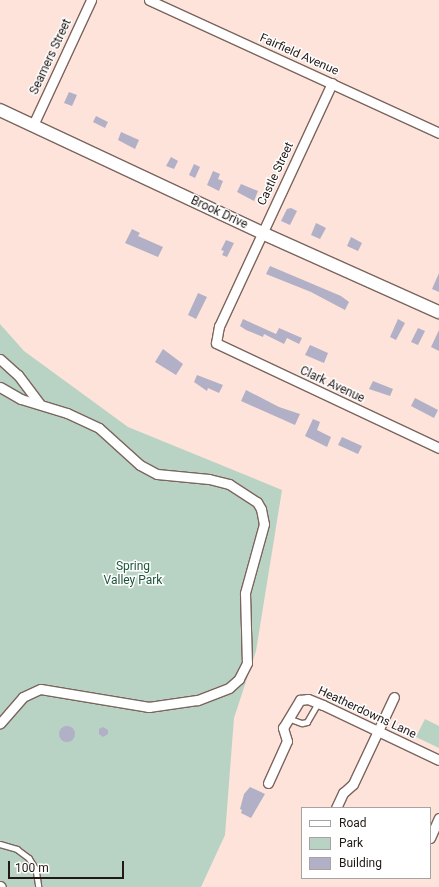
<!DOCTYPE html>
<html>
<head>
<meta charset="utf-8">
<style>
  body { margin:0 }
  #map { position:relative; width:439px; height:887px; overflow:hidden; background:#fde3da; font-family:Roboto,sans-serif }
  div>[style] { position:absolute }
  .green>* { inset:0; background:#b8d3c3 }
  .building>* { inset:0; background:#b1b0c6 }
  .round { border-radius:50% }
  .roads { filter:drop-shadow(1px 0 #7b655d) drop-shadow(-1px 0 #7b655d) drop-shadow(0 1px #7b655d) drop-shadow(0 -1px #7b655d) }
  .service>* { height:4.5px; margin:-2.25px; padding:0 2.25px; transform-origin:2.25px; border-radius:2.25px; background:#fff }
  .minor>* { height:9px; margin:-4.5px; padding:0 4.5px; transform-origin:4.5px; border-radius:4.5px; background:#fff }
  .tertiary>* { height:12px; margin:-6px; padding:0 6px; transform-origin:6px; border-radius:6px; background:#fff }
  span { translate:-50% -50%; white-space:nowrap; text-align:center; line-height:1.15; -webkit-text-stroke:3px #fff; paint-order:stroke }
  .street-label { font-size:12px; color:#221916 }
  .park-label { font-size:12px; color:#1b553b }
  .legend { position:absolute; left:301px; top:807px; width:130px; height:72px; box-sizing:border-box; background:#fff; border:1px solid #a7a3a2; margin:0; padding:5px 7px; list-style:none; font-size:12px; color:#221916 }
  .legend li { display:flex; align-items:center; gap:8px; height:20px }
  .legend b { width:20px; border:1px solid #a7a3a2 }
  .scale { position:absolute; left:8px; top:861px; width:116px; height:18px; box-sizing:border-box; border:2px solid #221916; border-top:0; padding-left:5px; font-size:12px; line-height:14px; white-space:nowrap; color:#221916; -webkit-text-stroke:3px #fff; paint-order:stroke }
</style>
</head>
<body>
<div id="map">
  <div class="green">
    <i style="clip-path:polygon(0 324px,24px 351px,128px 427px,282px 490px,256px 651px,234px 718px,225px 835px,201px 887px,0 887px)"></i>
    <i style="clip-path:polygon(425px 719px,439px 726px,439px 748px,416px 737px)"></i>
  </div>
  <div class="building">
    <i style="clip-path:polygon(69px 92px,77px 95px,72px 106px,64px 103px)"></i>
    <i style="clip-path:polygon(96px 116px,108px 122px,105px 128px,93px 122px)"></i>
    <i style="clip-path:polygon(121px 132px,139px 140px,135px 149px,118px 140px)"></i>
    <i style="clip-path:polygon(171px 157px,178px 161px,174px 169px,166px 166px)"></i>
    <i style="clip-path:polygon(194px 164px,200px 167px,195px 178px,189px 175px)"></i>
    <i style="clip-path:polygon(213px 171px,220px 174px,218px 179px,223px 181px,219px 191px,207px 185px)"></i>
    <i style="clip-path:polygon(241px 184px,258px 191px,254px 201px,237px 192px)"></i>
    <i style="clip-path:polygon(291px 208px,297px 211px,290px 225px,281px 221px,287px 209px)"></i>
    <i style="clip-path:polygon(316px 223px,326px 228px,320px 239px,311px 235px)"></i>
    <i style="clip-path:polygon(132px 229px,140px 233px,138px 236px,163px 247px,158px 257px,125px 243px)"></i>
    <i style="clip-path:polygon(351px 237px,362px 243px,358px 251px,347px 246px)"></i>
    <i style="clip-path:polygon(226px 240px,234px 243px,227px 257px,222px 255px,224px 251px,221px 250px)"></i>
    <i style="clip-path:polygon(270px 266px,341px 296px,349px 302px,345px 310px,311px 292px,266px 274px)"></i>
    <i style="clip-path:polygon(439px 273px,439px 292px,432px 289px)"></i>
    <i style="clip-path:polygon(198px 293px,207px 297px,196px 319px,188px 315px)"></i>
    <i style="clip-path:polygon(243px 319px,276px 334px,279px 328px,302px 338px,299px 344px,287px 338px,284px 344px,264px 334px,263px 337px,246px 330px,240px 326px)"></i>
    <i style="clip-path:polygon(398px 319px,405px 323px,396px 340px,390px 337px)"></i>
    <i style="clip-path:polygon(418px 328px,425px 331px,418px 345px,411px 342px)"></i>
    <i style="clip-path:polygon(439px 330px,439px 351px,431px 347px)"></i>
    <i style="clip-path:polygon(310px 345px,328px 353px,324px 363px,305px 355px)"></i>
    <i style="clip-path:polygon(163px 349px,183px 364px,176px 375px,155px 362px)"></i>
    <i style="clip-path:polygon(197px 375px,223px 385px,219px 393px,208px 388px,207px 391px,194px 382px)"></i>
    <i style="clip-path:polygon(373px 381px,393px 389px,390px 396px,369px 389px)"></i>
    <i style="clip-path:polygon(246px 390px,279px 407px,300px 414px,295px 425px,241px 401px)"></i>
    <i style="clip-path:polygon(415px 398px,438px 410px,434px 418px,411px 406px)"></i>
    <i style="clip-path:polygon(313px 419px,320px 422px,317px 430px,331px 437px,327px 447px,305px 436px)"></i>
    <i style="clip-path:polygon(342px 437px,362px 446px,358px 454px,338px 445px)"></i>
    <i class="round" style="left:59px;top:726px;width:16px;height:16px"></i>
    <i style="clip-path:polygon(103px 727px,108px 730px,108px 734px,103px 737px,99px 734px,99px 729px)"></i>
    <i style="clip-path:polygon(250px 787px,265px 794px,251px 818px,241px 813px,242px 810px,240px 809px,244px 794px)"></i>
  </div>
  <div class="roads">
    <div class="service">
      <i style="left:288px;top:718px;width:15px;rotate:20deg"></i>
      <i style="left:302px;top:723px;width:5px;rotate:-11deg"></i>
      <i style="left:307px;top:722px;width:22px;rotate:-60deg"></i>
      <i style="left:0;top:844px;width:18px;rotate:16deg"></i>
      <i style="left:17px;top:849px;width:15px;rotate:37deg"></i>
      <i style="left:29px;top:858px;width:13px;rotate:58deg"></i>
      <i style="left:36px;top:869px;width:18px;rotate:81deg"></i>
    </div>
    <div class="minor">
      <i style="left:149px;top:0;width:319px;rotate:24.6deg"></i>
      <i style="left:332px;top:83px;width:268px;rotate:114.9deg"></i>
      <i style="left:219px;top:326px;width:17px;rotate:100deg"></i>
      <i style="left:216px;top:343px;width:246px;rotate:25.2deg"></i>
      <i style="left:33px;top:125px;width:138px;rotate:-65.1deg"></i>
      <i style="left:0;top:359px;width:24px;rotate:42deg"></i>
      <i style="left:18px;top:375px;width:35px;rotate:53deg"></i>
      <i style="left:0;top:387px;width:24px;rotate:30deg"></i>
      <i style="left:21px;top:399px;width:48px;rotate:16.9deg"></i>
      <i style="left:67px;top:413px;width:35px;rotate:25deg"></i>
      <i style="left:99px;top:428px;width:55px;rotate:42.1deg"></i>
      <i style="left:140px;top:465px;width:19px;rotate:28deg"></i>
      <i style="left:157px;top:474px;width:52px;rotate:5.5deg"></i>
      <i style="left:209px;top:479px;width:21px;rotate:14deg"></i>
      <i style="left:229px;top:484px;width:33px;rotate:33deg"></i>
      <i style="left:257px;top:502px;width:8px;rotate:60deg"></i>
      <i style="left:261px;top:509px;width:15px;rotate:79deg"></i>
      <i style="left:264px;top:524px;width:72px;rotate:105.4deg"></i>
      <i style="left:245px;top:593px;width:70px;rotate:88.4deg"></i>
      <i style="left:247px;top:663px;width:18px;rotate:117deg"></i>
      <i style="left:239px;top:679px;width:13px;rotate:138deg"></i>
      <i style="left:229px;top:688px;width:34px;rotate:159deg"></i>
      <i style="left:197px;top:700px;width:49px;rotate:171.7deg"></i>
      <i style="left:149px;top:707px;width:110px;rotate:-170.6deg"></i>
      <i style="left:40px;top:689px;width:19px;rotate:155deg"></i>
      <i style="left:23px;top:697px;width:35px;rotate:131deg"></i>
      <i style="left:268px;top:783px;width:46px;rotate:-65.7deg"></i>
      <i style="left:287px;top:741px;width:14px;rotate:-107deg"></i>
      <i style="left:283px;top:728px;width:33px;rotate:-59deg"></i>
      <i style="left:300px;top:700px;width:8px;rotate:-7deg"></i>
      <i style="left:308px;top:699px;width:16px;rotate:22deg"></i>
      <i style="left:323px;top:705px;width:128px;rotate:25.4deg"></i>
      <i style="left:336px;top:808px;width:17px;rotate:-65deg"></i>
      <i style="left:343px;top:793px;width:13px;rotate:-42deg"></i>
      <i style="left:353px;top:784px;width:96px;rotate:-64.8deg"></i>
      <i style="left:430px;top:838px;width:22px;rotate:-66deg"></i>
      <i style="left:0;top:886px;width:1px;rotate:45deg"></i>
    </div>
    <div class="tertiary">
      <i style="left:0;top:110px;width:289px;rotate:25.1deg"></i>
      <i style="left:262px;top:233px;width:194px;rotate:24.1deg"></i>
    </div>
  </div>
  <div class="street-label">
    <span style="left:299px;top:55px;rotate:24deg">Fairfield Avenue</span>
    <span style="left:51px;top:57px;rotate:-65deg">Seamers Street</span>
    <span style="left:276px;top:174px;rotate:-65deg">Castle Street</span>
    <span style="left:219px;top:213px;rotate:25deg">Brook Drive</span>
    <span style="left:332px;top:385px;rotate:25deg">Clark Avenue</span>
    <span style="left:367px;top:713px;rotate:25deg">Heatherdowns Lane</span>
  </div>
  <div class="park-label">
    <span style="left:133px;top:574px">Spring<br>Valley Park</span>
  </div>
  <ul class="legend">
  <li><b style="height:5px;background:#fff"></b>Road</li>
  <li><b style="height:11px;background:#b8d3c3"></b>Park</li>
  <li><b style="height:11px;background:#b1b0c6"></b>Building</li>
  </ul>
  <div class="scale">100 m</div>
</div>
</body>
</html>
